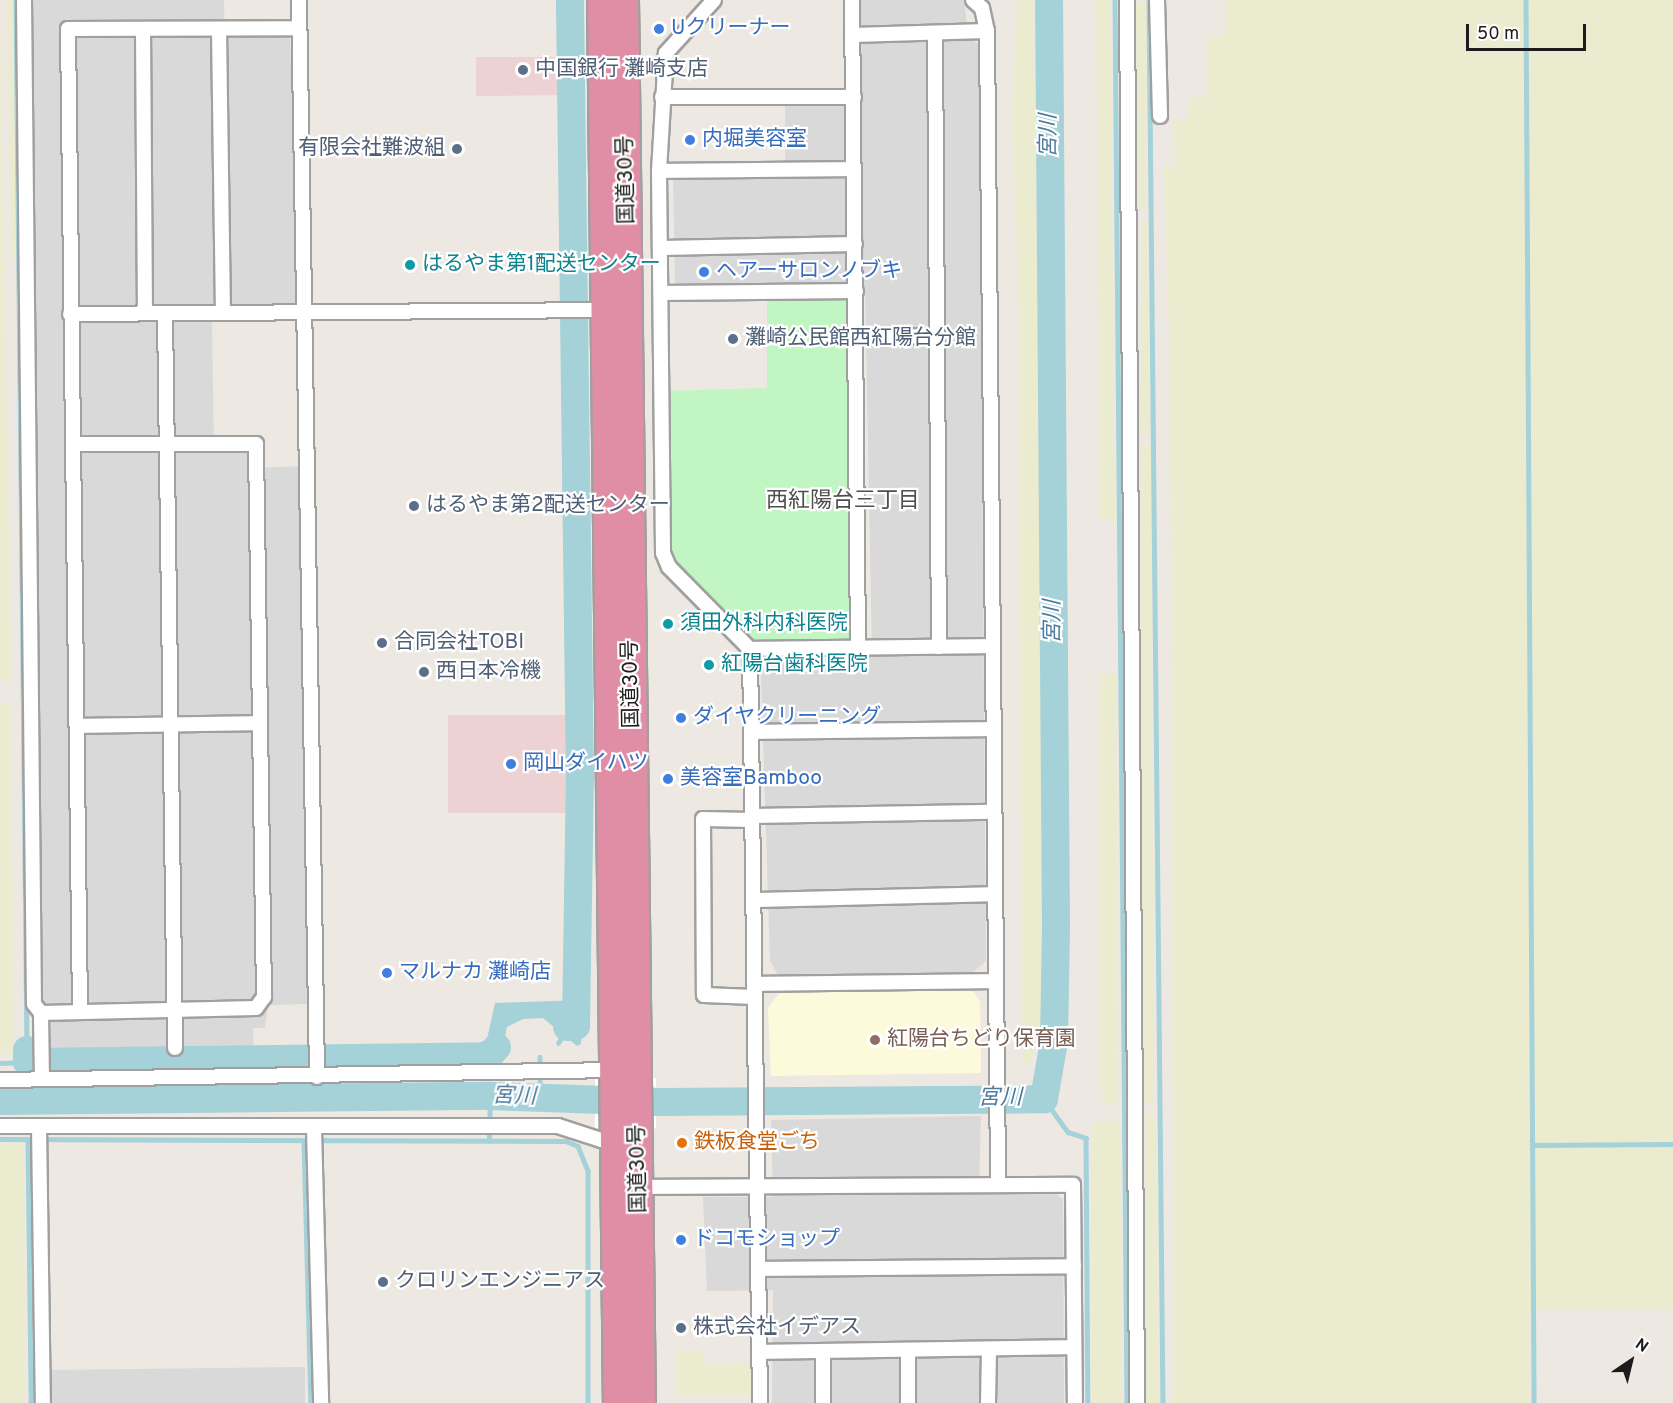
<!DOCTYPE html>
<html>
<head>
<meta charset="utf-8">
<style>
  body { margin:0 }
  #map { position:relative; width:1673px; height:1403px; overflow:hidden; background:#ede9e2; font-family:Overpass,"Noto Sans JP",sans-serif }
  div>[style] { position:absolute }
  .residential>* { inset:0; background:#dad9d9 }
  .commercial>* { inset:0; background:#edd2d4 }
  .education>* { inset:0; background:#fdfadc }
  .farmland>* { inset:0; background:#ebebcf }
  .park>* { inset:0; background:#c1f5c1 }
  .water>* { inset:0; background:#a5d1d8 }
  .pier>* { inset:0; background:#fff }
  .stream>* { height:4.5px; margin:-2.25px; padding:0 2.25px; transform-origin:2.25px; border-radius:2.25px; background:#a5d1d8 }
  .river>* { height:28px; margin:-14px; padding:0 14px; transform-origin:14px; border-radius:14px; background:#a5d1d8 }
  .roads { filter:drop-shadow(2px 0 #a0a0a0) drop-shadow(-2px 0 #a0a0a0) drop-shadow(0 2px #a0a0a0) drop-shadow(0 -2px #a0a0a0) }
  .street>* { height:14px; margin:-7px; padding:0 7px; transform-origin:7px; border-radius:7px; background:#fff }
  .highway>* { height:26px; margin:-13px; padding:0 13px; transform-origin:13px; border-radius:13px; background:#e08ea5 }
  .dots>* { width:16px; height:16px; translate:-50% -50%; box-sizing:border-box; border:3px solid #fff; border-radius:50% }
  span { translate:-50% -50%; white-space:nowrap; text-align:center; line-height:1.15; -webkit-text-stroke:4.5px #fff; paint-order:stroke }
  .shop-label { font-size:21px; color:#366cbe }
  .left { translate:0 -50%; text-align:left }
  .service-label { font-size:21px; color:#4e5e75 }
  .right { translate:-100% -50%; text-align:right }
  .street-label { font-size:21px; color:#1c1c1c }
  .culture-label { font-size:21px; color:#0d838f }
  .education-label { font-size:21px; color:#785e54 }
  .food-label { font-size:21px; color:#c56008 }
  .water-label { font-size:22px; color:#4d7b9e; font-style:italic }
  .neighbourhood-label { font-size:22px; color:#4f4f4f }
  .north { position:absolute; left:1601px; top:1331px; width:60px; height:60px; -webkit-text-stroke:4px #fff; paint-order:stroke; rotate:35deg; font-size:16px; font-weight:700; line-height:24px; text-align:center; color:#1c1c1c }
  .north::after { content:''; display:block; margin:auto; width:21px; height:27px; background:#1c1c1c; clip-path:polygon(50% 0,100% 100%,50% 72%,0 100%) }
  .scale { position:absolute; left:1466px; top:24px; width:120px; height:27px; box-sizing:border-box; border:3px solid #1c1c1c; border-top:0; padding-left:8px; font-size:18px; line-height:21px; white-space:nowrap; color:#1c1c1c; -webkit-text-stroke:4px #fff; paint-order:stroke }
</style>
</head>
<body>
<div id="map">
  <div class="residential">
    <i style="clip-path:polygon(32px 0,224px 0,225px 37px,290px 36px,299px 319px,212px 320px,214px 449px,251px 449px,253px 468px,302px 466px,307px 1004px,268px 1005px,265px 1028px,253px 1028px,254px 1055px,49px 1055px,49px 1020px,40px 1005px)"></i>
    <i style="clip-path:polygon(859px 0,964px 0,969px 39px,979px 44px,986px 961px,972px 973px,778px 975px,770px 961px,761px 676px,773px 655px,872px 656px,865px 287px,675px 289px,673px 179px,785px 177px,785px 102px,862px 101px)"></i>
    <i style="clip-path:polygon(981px 1116px,979px 1191px,1055px 1193px,1063px 1199px,1064px 1403px,772px 1403px,773px 1290px,707px 1291px,703px 1197px,773px 1197px,771px 1120px)"></i>
    <i style="clip-path:polygon(305px 1367px,305px 1403px,52px 1403px,52px 1370px)"></i>
  </div>
  <div class="commercial">
    <i style="clip-path:polygon(476px 57px,568px 57px,569px 95px,476px 96px)"></i>
    <i style="clip-path:polygon(448px 715px,575px 715px,575px 813px,448px 813px)"></i>
  </div>
  <div class="education">
    <i style="clip-path:polygon(972px 990px,980px 1002px,981px 1073px,771px 1076px,768px 1008px,781px 991px)"></i>
  </div>
  <div class="farmland">
    <i style="clip-path:polygon(0 0,11px 679px,0 680px)"></i>
    <i style="clip-path:polygon(7px 0,13px 0,16px 259px,11px 259px)"></i>
    <i style="clip-path:polygon(1017px 0,1033px 0,1035px 97px,1044px 944px,1039px 1032px,1029px 1065px,1023px 1064px,1021px 1023px,1020px 345px,1012px 115px)"></i>
    <i style="clip-path:polygon(1096px 0,1110px 0,1115px 520px,1100px 520px)"></i>
    <i style="clip-path:polygon(1226px 0,1673px 0,1673px 1310px,1529px 1310px,1529px 1403px,1174px 1403px,1170px 368px,1164px 165px,1175px 165px,1173px 119px,1187px 119px,1189px 97px,1208px 97px,1207px 37px,1225px 35px)"></i>
    <i style="clip-path:polygon(1141px 1px,1147px 4px,1146px 211px,1138px 206px,1136px 6px)"></i>
    <i style="clip-path:polygon(1142px 219px,1147px 219px,1150px 436px,1140px 436px)"></i>
    <i style="clip-path:polygon(1140px 445px,1151px 446px,1154px 1104px,1144px 1104px,1142px 1035px)"></i>
    <i style="clip-path:polygon(1116px 674px,1118px 1106px,1104px 1102px,1100px 1086px,1100px 675px)"></i>
    <i style="clip-path:polygon(0 703px,11px 703px,14px 1053px,0 1053px)"></i>
    <i style="clip-path:polygon(1145px 1115px,1156px 1117px,1159px 1403px,1145px 1403px)"></i>
    <i style="clip-path:polygon(1097px 1122px,1120px 1122px,1122px 1403px,1092px 1403px,1091px 1125px)"></i>
    <i style="clip-path:polygon(0 1144px,24px 1144px,25px 1403px,0 1403px)"></i>
    <i style="clip-path:polygon(675px 1352px,704px 1352px,704px 1364px,751px 1363px,751px 1395px,676px 1396px)"></i>
  </div>
  <div class="park">
    <i style="clip-path:polygon(767px 297px,848px 298px,853px 641px,754px 643px,679px 572px,670px 556px,668px 391px,767px 388px)"></i>
  </div>
  <div class="water">
    <i style="clip-path:polygon(583px 1000px,581px 1044px,577px 1046px,543px 1018px,523px 1019px,507px 1027px,500px 1060px,491px 1066px,463px 1062px,464px 1051px,487px 1039px,495px 1003px)"></i>
  </div>
  <div class="pier">
    <i style="clip-path:polygon(595px 1078px,656px 1078px,656px 1128px,595px 1128px)"></i>
  </div>
  <div class="stream">
    <i style="left:16px;top:0;width:1050px;rotate:89.4deg"></i>
    <i style="left:1115px;top:0;width:1403px;rotate:89.51deg"></i>
    <i style="left:1149px;top:0;width:1403px;rotate:89.43deg"></i>
    <i style="left:1526px;top:0;width:1403px;rotate:89.67deg"></i>
    <i style="left:558px;top:1043px;width:14px;rotate:-56deg"></i>
    <i style="left:540px;top:1057px;width:10px;rotate:90deg"></i>
    <i style="left:0;top:1063px;width:27px;rotate:-2deg"></i>
    <i style="left:540px;top:1081px;width:16px;rotate:86deg"></i>
    <i style="left:1044px;top:1099px;width:41px;rotate:54deg"></i>
    <i style="left:1068px;top:1132px;width:19px;rotate:18deg"></i>
    <i style="left:1086px;top:1138px;width:265px;rotate:89.6deg"></i>
    <i style="left:0;top:1139px;width:566px;rotate:0.2deg"></i>
    <i style="left:566px;top:1141px;width:13px;rotate:23deg"></i>
    <i style="left:578px;top:1146px;width:27px;rotate:68deg"></i>
    <i style="left:588px;top:1171px;width:232px;rotate:90deg"></i>
    <i style="left:28px;top:1140px;width:263px;rotate:89.3deg"></i>
    <i style="left:304px;top:1141px;width:262px;rotate:88.5deg"></i>
    <i style="left:489px;top:1141px;width:53px;rotate:-88.9deg"></i>
    <i style="left:1532px;top:1145px;width:141px;rotate:-0.4deg"></i>
  </div>
  <div class="river">
    <i style="left:567px;top:1027px;width:9px;rotate:-6deg"></i>
    <i style="left:576px;top:1026px;width:247px;rotate:-89.1deg"></i>
    <i style="left:580px;top:779px;width:779px;rotate:-90.74deg"></i>
    <i style="left:27px;top:1050px;width:12px;rotate:90deg"></i>
    <i style="left:27px;top:1062px;width:462px;rotate:-0.7deg"></i>
    <i style="left:489px;top:1056px;width:12px;rotate:-48deg"></i>
    <i style="left:0;top:1101px;width:490px;rotate:-0.6deg"></i>
    <i style="left:490px;top:1096px;width:171px;rotate:2deg"></i>
    <i style="left:661px;top:1102px;width:383px;rotate:-0.4deg"></i>
    <i style="left:1044px;top:1099px;width:59px;rotate:-80.2deg"></i>
    <i style="left:1054px;top:1041px;width:113px;rotate:-89deg"></i>
    <i style="left:1056px;top:928px;width:928px;rotate:-90.43deg"></i>
  </div>
  <div class="roads">
    <div class="street">
      <i style="left:24px;top:0;width:1004px;rotate:89.43deg"></i>
      <i style="left:34px;top:1004px;width:11px;rotate:52deg"></i>
      <i style="left:299px;top:0;width:1077px;rotate:89.04deg"></i>
      <i style="left:714px;top:0;width:72px;rotate:132.2deg"></i>
      <i style="left:666px;top:53px;width:118px;rotate:93.4deg"></i>
      <i style="left:659px;top:171px;width:382px;rotate:89.4deg"></i>
      <i style="left:663px;top:553px;width:15px;rotate:67deg"></i>
      <i style="left:669px;top:567px;width:115px;rotate:45.4deg"></i>
      <i style="left:750px;top:649px;width:754px;rotate:89.24deg"></i>
      <i style="left:852px;top:0;width:648px;rotate:89.47deg"></i>
      <i style="left:973px;top:0;width:12px;rotate:42deg"></i>
      <i style="left:982px;top:8px;width:24px;rotate:78deg"></i>
      <i style="left:987px;top:31px;width:1151px;rotate:89.45deg"></i>
      <i style="left:1127px;top:0;width:1403px;rotate:89.59deg"></i>
      <i style="left:1157px;top:0;width:116px;rotate:88.5deg"></i>
      <i style="left:143px;top:29px;width:284px;rotate:89.6deg"></i>
      <i style="left:219px;top:29px;width:283px;rotate:89.2deg"></i>
      <i style="left:935px;top:33px;width:614px;rotate:89.63deg"></i>
      <i style="left:852px;top:35px;width:135px;rotate:-1.7deg"></i>
      <i style="left:662px;top:97px;width:192px"></i>
      <i style="left:659px;top:171px;width:195px;rotate:-0.6deg"></i>
      <i style="left:661px;top:248px;width:194px;rotate:-1.2deg"></i>
      <i style="left:661px;top:293px;width:195px;rotate:-0.6deg"></i>
      <i style="left:165px;top:313px;width:735px;rotate:89.22deg"></i>
      <i style="left:70px;top:314px;width:541px;rotate:-0.42deg"></i>
      <i style="left:856px;top:337px;width:81px;rotate:-0.7deg"></i>
      <i style="left:750px;top:649px;width:240px;rotate:-0.7deg"></i>
      <i style="left:79px;top:726px;width:181px;rotate:-0.9deg"></i>
      <i style="left:751px;top:732px;width:241px;rotate:-0.7deg"></i>
      <i style="left:752px;top:816px;width:241px;rotate:-1deg"></i>
      <i style="left:752px;top:820px;width:49px;rotate:-178.8deg"></i>
      <i style="left:703px;top:819px;width:176px;rotate:89.7deg"></i>
      <i style="left:704px;top:995px;width:50px;rotate:2.3deg"></i>
      <i style="left:754px;top:900px;width:240px;rotate:-1.4deg"></i>
      <i style="left:754px;top:984px;width:241px;rotate:-0.7deg"></i>
      <i style="left:80px;top:1011px;width:982px;rotate:-90.7deg"></i>
      <i style="left:68px;top:29px;width:230px;rotate:-0.2deg"></i>
      <i style="left:42px;top:1079px;width:66px;rotate:-90.9deg"></i>
      <i style="left:41px;top:1013px;width:215px;rotate:-1.3deg"></i>
      <i style="left:256px;top:1008px;width:14px;rotate:-54deg"></i>
      <i style="left:264px;top:997px;width:553px;rotate:-90.83deg"></i>
      <i style="left:256px;top:444px;width:181px;rotate:180deg"></i>
      <i style="left:0;top:1080px;width:619px;rotate:-0.93deg"></i>
      <i style="left:0;top:1126px;width:558px"></i>
      <i style="left:558px;top:1126px;width:45px;rotate:18deg"></i>
      <i style="left:601px;top:1140px;width:18px"></i>
      <i style="left:39px;top:1126px;width:277px;rotate:89.2deg"></i>
      <i style="left:314px;top:1129px;width:274px;rotate:88.5deg"></i>
      <i style="left:633px;top:1187px;width:440px;rotate:-0.3deg"></i>
      <i style="left:1073px;top:1185px;width:218px;rotate:89.5deg"></i>
      <i style="left:758px;top:1269px;width:316px;rotate:-0.5deg"></i>
      <i style="left:823px;top:1351px;width:52px;rotate:90deg"></i>
      <i style="left:759px;top:1352px;width:315px;rotate:-0.9deg"></i>
      <i style="left:908px;top:1403px;width:52px;rotate:-90deg"></i>
      <i style="left:988px;top:1403px;width:54px;rotate:-88.9deg"></i>
    </div>
    <div class="highway">
      <i style="left:601px;top:0;width:1403px;rotate:89.35deg"></i>
      <i style="left:625px;top:0;width:1403px;rotate:89.31deg"></i>
    </div>
  </div>
  <div class="dots">
    <i style="left:659px;top:29px;background:#3f7fe0"></i>
    <i style="left:523px;top:70px;background:#5c6f8a"></i>
    <i style="left:690px;top:140px;background:#3f7fe0"></i>
    <i style="left:457px;top:149px;background:#5c6f8a"></i>
    <i style="left:410px;top:265px;background:#0f9aa8"></i>
    <i style="left:704px;top:272px;background:#3f7fe0"></i>
    <i style="left:733px;top:339px;background:#5c6f8a"></i>
    <i style="left:414px;top:506px;background:#5c6f8a"></i>
    <i style="left:668px;top:624px;background:#0f9aa8"></i>
    <i style="left:382px;top:643px;background:#5c6f8a"></i>
    <i style="left:709px;top:665px;background:#0f9aa8"></i>
    <i style="left:424px;top:672px;background:#5c6f8a"></i>
    <i style="left:681px;top:718px;background:#3f7fe0"></i>
    <i style="left:511px;top:764px;background:#3f7fe0"></i>
    <i style="left:668px;top:779px;background:#3f7fe0"></i>
    <i style="left:387px;top:973px;background:#3f7fe0"></i>
    <i style="left:875px;top:1040px;background:#8d6e63"></i>
    <i style="left:682px;top:1143px;background:#e8710a"></i>
    <i style="left:681px;top:1240px;background:#3f7fe0"></i>
    <i style="left:383px;top:1282px;background:#5c6f8a"></i>
    <i style="left:681px;top:1328px;background:#5c6f8a"></i>
  </div>
  <div class="shop-label">
    <span class="left" style="left:671px;top:29px">Uクリーナー</span>
    <span class="left" style="left:702px;top:140px">内堀美容室</span>
    <span class="left" style="left:716px;top:272px">ヘアーサロンノブキ</span>
    <span class="left" style="left:693px;top:718px">ダイヤクリーニング</span>
    <span class="left" style="left:523px;top:764px">岡山ダイハツ</span>
    <span class="left" style="left:680px;top:779px">美容室Bamboo</span>
    <span class="left" style="left:399px;top:973px">マルナカ 灘崎店</span>
    <span class="left" style="left:693px;top:1240px">ドコモショップ</span>
  </div>
  <div class="service-label">
    <span class="left" style="left:535px;top:70px">中国銀行 灘崎支店</span>
    <span class="right" style="left:445px;top:149px">有限会社難波組</span>
    <span class="left" style="left:745px;top:339px">灘崎公民館西紅陽台分館</span>
    <span class="left" style="left:426px;top:506px">はるやま第2配送センター</span>
    <span class="left" style="left:394px;top:643px">合同会社TOBI</span>
    <span class="left" style="left:436px;top:672px">西日本冷機</span>
    <span class="left" style="left:395px;top:1282px">クロリンエンジニアス</span>
    <span class="left" style="left:693px;top:1328px">株式会社イデアス</span>
  </div>
  <div class="street-label">
    <span style="left:627px;top:180px;rotate:-91deg">国道30号</span>
    <span style="left:632px;top:684px;rotate:-91deg">国道30号</span>
    <span style="left:639px;top:1169px;rotate:-91deg">国道30号</span>
  </div>
  <div class="culture-label">
    <span class="left" style="left:422px;top:265px">はるやま第1配送センター</span>
    <span class="left" style="left:680px;top:624px">須田外科内科医院</span>
    <span class="left" style="left:721px;top:665px">紅陽台歯科医院</span>
  </div>
  <div class="education-label">
    <span class="left" style="left:887px;top:1040px">紅陽台ちどり保育園</span>
  </div>
  <div class="food-label">
    <span class="left" style="left:694px;top:1143px">鉄板食堂ごち</span>
  </div>
  <div class="water-label">
    <span style="left:1050px;top:136px;rotate:-90deg">宮川</span>
    <span style="left:1054px;top:622px;rotate:-90deg">宮川</span>
    <span style="left:514px;top:1097px;rotate:2deg">宮川</span>
    <span style="left:1000px;top:1099px">宮川</span>
  </div>
  <div class="neighbourhood-label">
    <span style="left:843px;top:502px">西紅陽台三丁目</span>
  </div>
  <div class="north">N</div>
  <div class="scale">50 m</div>
</div>
</body>
</html>
